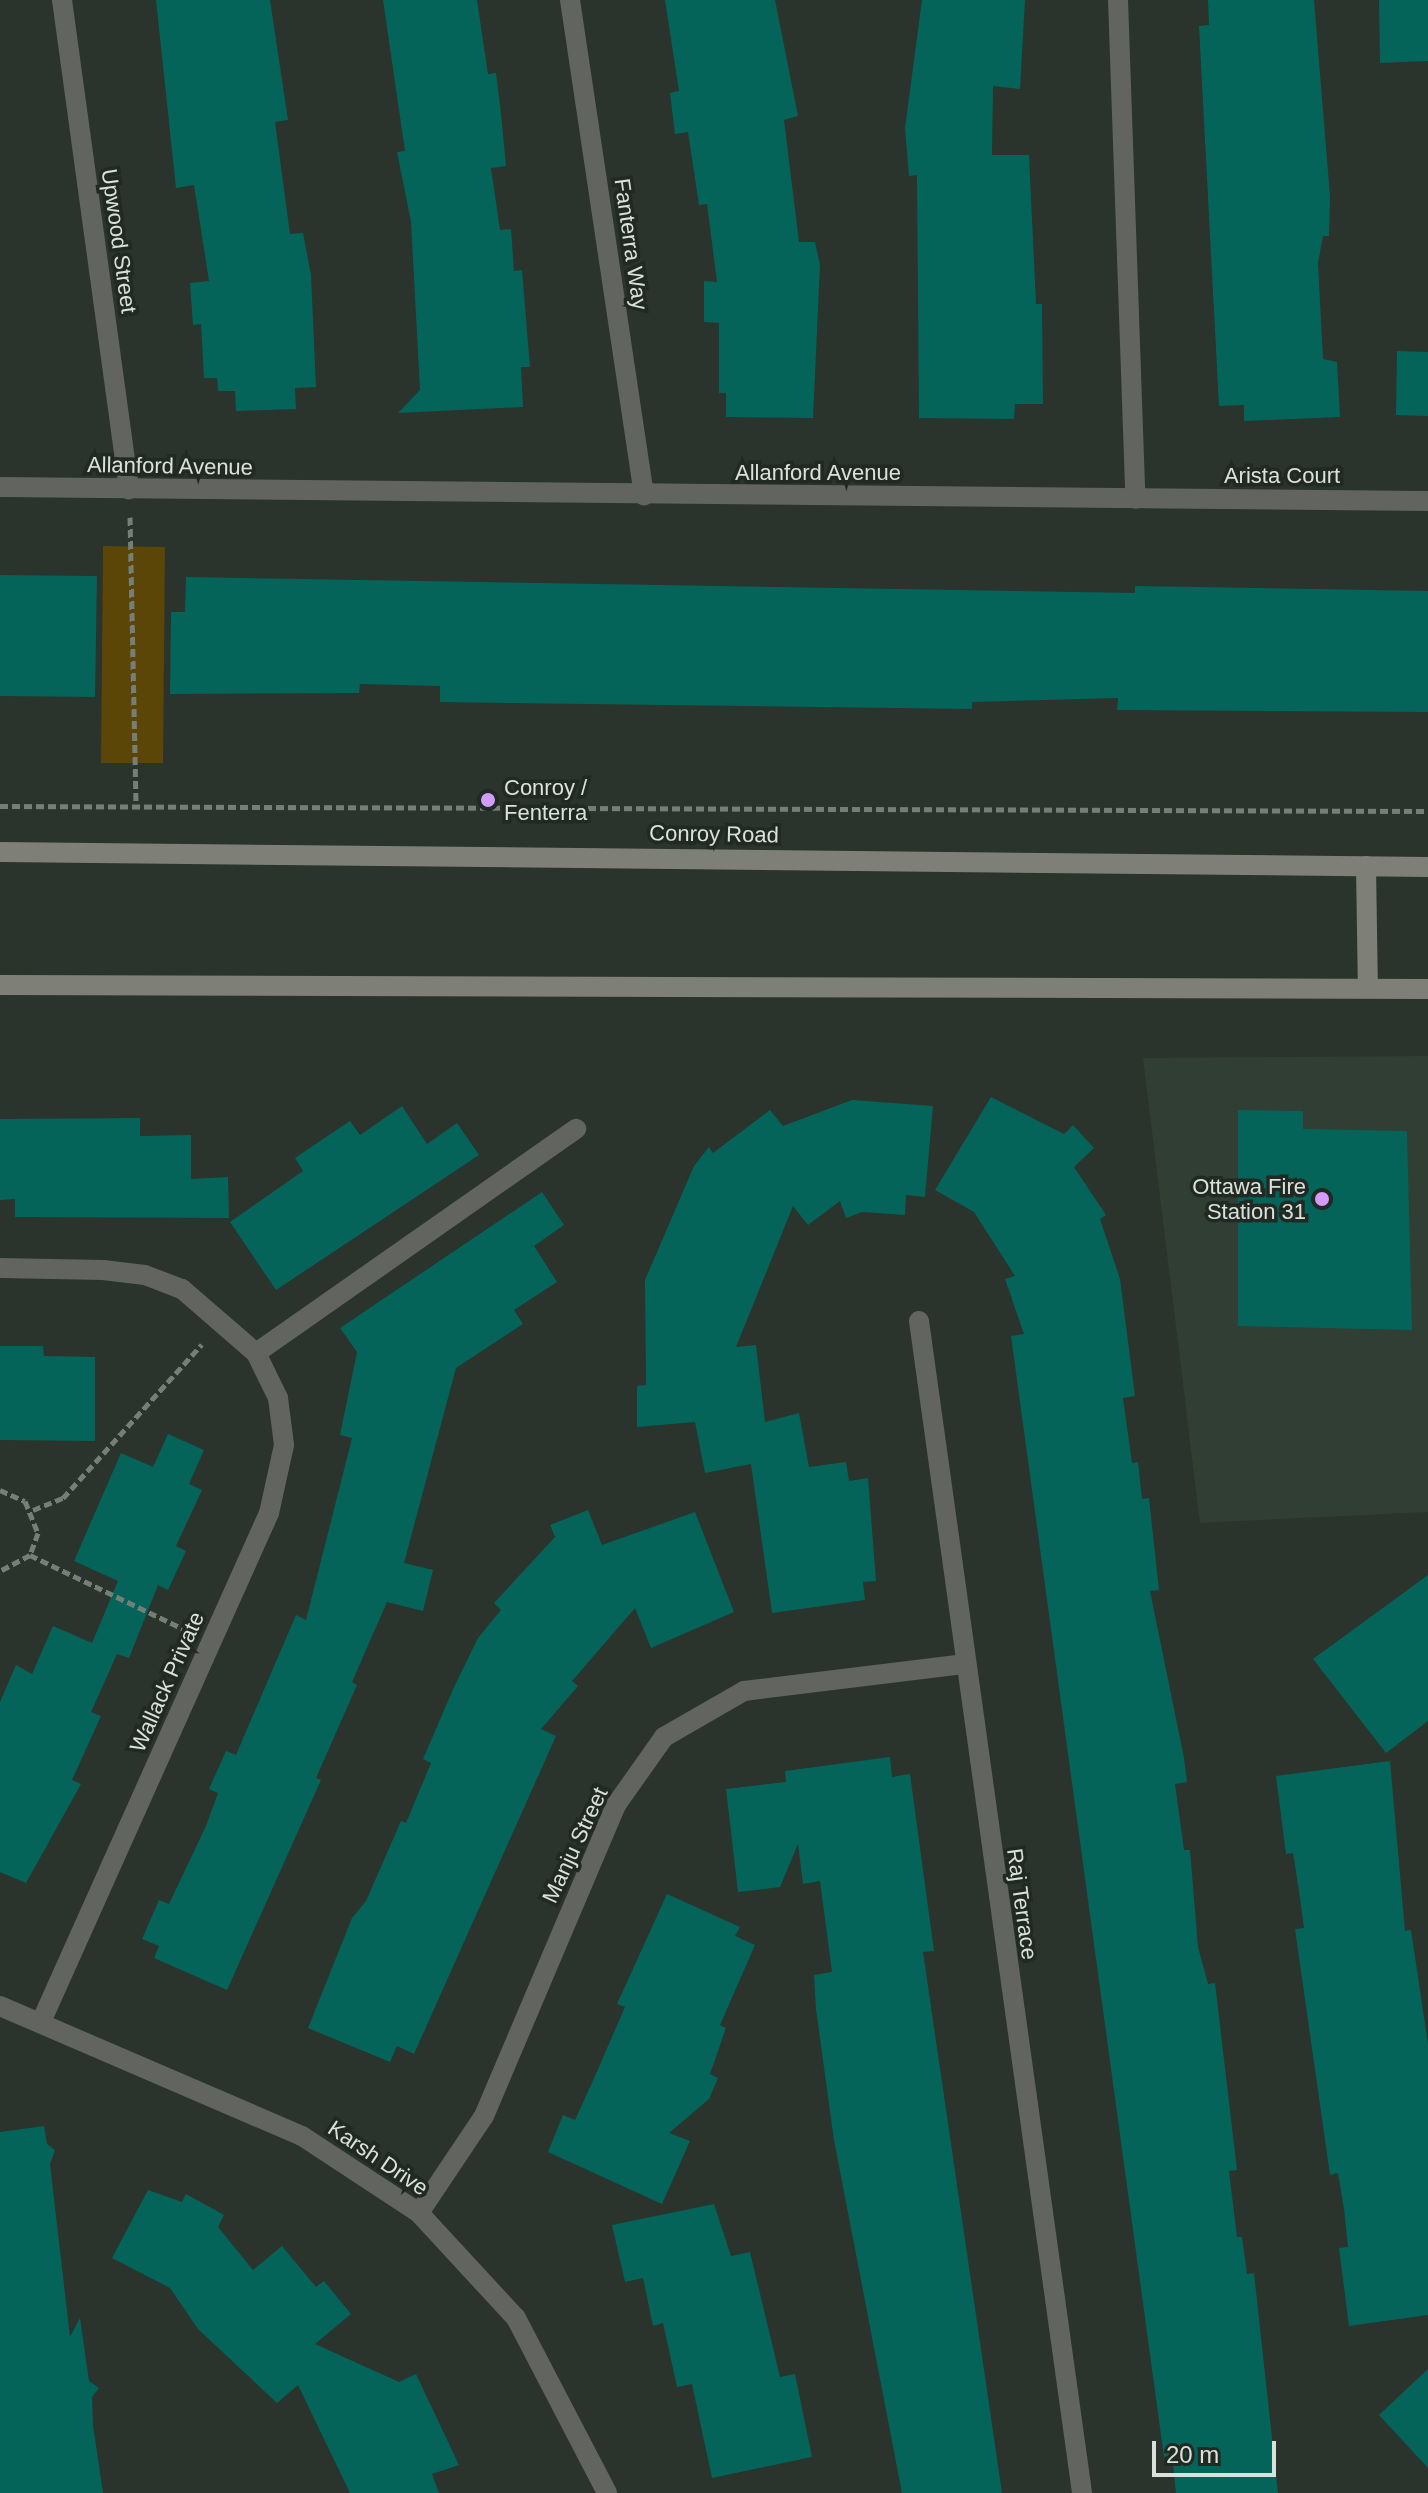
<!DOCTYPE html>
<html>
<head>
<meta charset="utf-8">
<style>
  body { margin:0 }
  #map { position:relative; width:1428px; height:2493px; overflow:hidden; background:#2a332c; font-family:Arial,sans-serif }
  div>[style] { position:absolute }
  .built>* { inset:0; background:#303e33 }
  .green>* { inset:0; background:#5b4607 }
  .building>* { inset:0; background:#05645a }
  .path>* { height:5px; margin-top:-2.5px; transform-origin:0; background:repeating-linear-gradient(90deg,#767e78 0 8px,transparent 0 12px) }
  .minor>* { height:20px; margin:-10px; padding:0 10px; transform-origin:10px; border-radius:10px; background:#62645f }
  .tertiary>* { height:20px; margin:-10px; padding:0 10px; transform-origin:10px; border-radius:10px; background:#62645f }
  .secondary>* { height:20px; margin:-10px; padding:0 10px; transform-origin:10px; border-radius:10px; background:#7e8078 }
  .dots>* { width:22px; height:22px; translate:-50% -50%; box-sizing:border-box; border:4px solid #202922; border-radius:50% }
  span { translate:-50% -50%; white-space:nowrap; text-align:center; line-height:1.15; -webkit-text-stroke:7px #202922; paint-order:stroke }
  .street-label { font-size:22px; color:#dae0db }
  .poi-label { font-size:22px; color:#dae0db }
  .left { translate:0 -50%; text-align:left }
  .right { translate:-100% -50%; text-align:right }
  .scale { position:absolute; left:1152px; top:2441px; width:124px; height:36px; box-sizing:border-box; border:4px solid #dae0db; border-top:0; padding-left:10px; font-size:24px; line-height:28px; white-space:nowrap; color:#dae0db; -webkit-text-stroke:6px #202922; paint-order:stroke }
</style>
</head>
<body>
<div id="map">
  <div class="built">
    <i style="clip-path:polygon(1428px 1056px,1428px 1512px,1200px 1523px,1143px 1058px)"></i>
  </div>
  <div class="green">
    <i style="clip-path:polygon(103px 546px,165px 547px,163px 763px,101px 763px)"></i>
  </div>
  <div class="building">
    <i style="clip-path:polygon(156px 0,270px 0,288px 120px,275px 122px,290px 234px,303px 233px,311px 275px,316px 387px,295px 388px,296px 409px,236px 411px,235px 391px,218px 391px,217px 378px,204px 378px,201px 324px,193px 325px,190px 283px,209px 281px,194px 185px,176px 188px)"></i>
    <i style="clip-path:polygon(383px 0,477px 0,488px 74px,496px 73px,501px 114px,506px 166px,491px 168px,500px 230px,511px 229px,514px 271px,522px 270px,530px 367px,521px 367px,523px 407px,398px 413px,420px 390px,411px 222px,397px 152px,405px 151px)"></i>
    <i style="clip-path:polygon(665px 0,775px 0,798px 116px,784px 120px,799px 242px,815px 242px,820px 265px,813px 418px,726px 417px,726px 393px,719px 393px,719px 323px,704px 322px,704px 281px,717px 282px,707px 204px,699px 205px,688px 132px,675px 134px,670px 93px,679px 91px)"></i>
    <i style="clip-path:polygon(922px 0,1025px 0,1020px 89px,993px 86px,992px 155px,1029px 155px,1036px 304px,1042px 304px,1043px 404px,1015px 404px,1014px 419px,919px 418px,917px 175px,909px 176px,905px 128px)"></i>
    <i style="clip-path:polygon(1208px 0,1314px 0,1330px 196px,1329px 236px,1323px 236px,1318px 263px,1323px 359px,1337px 362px,1340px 417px,1244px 421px,1244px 405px,1219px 406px,1199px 26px,1209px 25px)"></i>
    <i style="clip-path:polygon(1379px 0,1428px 0,1428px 61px,1380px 63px)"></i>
    <i style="clip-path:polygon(1397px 351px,1428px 352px,1428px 416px,1396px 415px)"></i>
    <i style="clip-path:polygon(0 575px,97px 576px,95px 697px,0 696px)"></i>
    <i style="clip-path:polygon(186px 577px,1135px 593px,1135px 586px,1428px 591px,1428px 712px,1117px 710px,1118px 698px,972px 702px,972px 709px,440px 702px,440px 686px,360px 684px,359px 693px,170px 694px,171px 612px,185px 612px)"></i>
    <i style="clip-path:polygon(991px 1097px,1064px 1134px,1073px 1125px,1094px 1148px,1074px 1167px,1106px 1215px,1100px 1219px,1120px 1279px,1135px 1396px,1123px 1398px,1132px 1463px,1138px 1462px,1142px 1499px,1149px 1498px,1159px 1590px,1150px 1591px,1184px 1758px,1187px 1782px,1175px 1784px,1184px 1850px,1190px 1850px,1198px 1947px,1208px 1984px,1215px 1983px,1237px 2170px,1229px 2171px,1237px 2237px,1242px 2237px,1247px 2274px,1254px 2273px,1278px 2493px,1176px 2493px,1172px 2455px,1164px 2457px,1011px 1336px,1024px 1334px,1005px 1279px,1015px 1276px,974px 1212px,935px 1190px)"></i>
    <i style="clip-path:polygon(852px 1100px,933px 1106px,925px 1197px,906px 1195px,905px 1215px,862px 1212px,846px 1218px,840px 1201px,808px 1225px,793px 1206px,736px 1347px,756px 1345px,765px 1422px,799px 1413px,809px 1467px,846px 1462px,849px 1481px,868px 1478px,876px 1581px,863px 1582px,865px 1600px,772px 1613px,751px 1464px,705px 1473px,695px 1422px,637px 1427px,637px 1386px,646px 1385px,645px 1280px,694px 1166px,709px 1147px,713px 1153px,770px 1110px,783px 1126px)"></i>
    <i style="clip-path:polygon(402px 1106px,427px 1144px,457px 1123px,479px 1155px,276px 1290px,230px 1222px,303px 1171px,295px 1158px,323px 1139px,350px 1121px,360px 1135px)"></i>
    <i style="clip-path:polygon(1238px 1110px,1303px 1111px,1303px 1129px,1407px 1131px,1412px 1330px,1238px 1326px)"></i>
    <i style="clip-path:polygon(140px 1118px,140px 1136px,191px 1135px,191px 1179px,228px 1177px,229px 1218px,15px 1217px,15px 1199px,0 1200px,0 1119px)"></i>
    <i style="clip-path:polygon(542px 1192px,564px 1225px,534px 1246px,557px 1282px,514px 1310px,523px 1324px,456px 1368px,404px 1563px,433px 1570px,423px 1611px,387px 1602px,352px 1682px,357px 1685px,316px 1778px,321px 1780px,227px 1990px,154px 1958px,159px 1946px,142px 1939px,159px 1900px,169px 1904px,206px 1826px,218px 1793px,209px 1789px,226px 1751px,236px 1755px,296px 1615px,306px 1620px,352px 1438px,340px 1435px,357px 1352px,340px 1328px)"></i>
    <i style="clip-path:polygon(0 1346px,43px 1346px,44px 1356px,95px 1357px,95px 1441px,0 1440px)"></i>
    <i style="clip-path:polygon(168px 1434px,204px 1450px,189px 1484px,202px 1490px,176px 1546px,186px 1551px,168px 1590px,158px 1585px,129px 1658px,117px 1654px,91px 1712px,101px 1716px,72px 1780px,81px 1784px,26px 1883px,0 1872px,0 1702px,16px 1665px,32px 1674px,53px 1626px,92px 1643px,118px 1581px,74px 1561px,121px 1453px,153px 1467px)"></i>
    <i style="clip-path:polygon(588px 1510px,602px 1545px,695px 1512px,734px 1612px,651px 1648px,635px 1608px,572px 1681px,578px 1686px,541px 1729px,556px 1736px,414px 2054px,397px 2046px,390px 2062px,308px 2028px,352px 1918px,366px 1901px,401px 1821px,406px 1823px,431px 1763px,423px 1759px,455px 1685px,478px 1638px,501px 1610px,494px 1603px,555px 1537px,550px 1525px)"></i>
    <i style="clip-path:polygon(1428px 1575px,1428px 1721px,1386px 1753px,1313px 1659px)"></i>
    <i style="clip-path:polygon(890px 1757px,892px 1777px,910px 1774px,934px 1951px,923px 1952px,1002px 2493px,902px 2493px,834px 2140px,816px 2009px,814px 1975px,832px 1972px,820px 1881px,803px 1884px,798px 1844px,780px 1887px,738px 1892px,726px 1789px,786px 1782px,785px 1771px)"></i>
    <i style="clip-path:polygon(1390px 1761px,1405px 1931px,1411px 1930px,1428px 2044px,1428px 2315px,1349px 2326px,1339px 2248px,1348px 2247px,1344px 2209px,1338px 2173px,1330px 2175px,1295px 1929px,1304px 1928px,1299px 1891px,1293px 1853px,1286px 1854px,1276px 1776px)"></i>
    <i style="clip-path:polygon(667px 1894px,740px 1927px,735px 1936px,755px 1945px,720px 2025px,726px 2028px,710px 2074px,718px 2078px,709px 2099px,669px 2133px,690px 2141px,662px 2204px,548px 2152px,563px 2115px,575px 2120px,595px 2076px,625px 2007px,617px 2004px)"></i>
    <i style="clip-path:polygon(44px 2126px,47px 2144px,55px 2150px,50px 2164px,70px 2337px,80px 2318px,89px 2381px,99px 2388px,92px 2397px,93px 2425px,103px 2493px,0 2493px,0 2132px)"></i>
    <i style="clip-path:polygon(148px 2190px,182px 2202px,186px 2194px,224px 2215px,218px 2227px,253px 2270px,282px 2246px,316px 2287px,324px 2281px,351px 2314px,315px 2344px,399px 2382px,416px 2374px,459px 2465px,432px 2474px,439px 2493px,350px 2493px,298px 2385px,277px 2403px,198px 2329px,170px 2288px,112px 2258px)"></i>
    <i style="clip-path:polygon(714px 2204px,731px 2256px,750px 2252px,780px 2377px,795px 2374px,812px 2457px,712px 2478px,692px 2384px,677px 2387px,663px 2323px,653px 2326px,643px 2278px,625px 2282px,612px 2225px)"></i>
    <i style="clip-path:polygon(1428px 2369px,1428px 2468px,1379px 2415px)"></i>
  </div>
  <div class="path">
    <i style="left:130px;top:517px;width:290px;rotate:88.8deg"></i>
    <i style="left:0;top:806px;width:1428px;rotate:0.2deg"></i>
    <i style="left:0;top:1490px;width:27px;rotate:24deg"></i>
    <i style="left:25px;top:1501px;width:35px;rotate:68deg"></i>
    <i style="left:38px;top:1533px;width:23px;rotate:110deg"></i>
    <i style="left:30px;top:1555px;width:34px;rotate:152deg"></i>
    <i style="left:33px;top:1510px;width:32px;rotate:-22deg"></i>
    <i style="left:63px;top:1498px;width:207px;rotate:-47.9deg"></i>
    <i style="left:30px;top:1555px;width:171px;rotate:25.7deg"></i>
  </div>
  <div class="minor">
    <i style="left:62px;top:0;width:494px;rotate:82.2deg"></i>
    <i style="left:570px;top:0;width:501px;rotate:81.5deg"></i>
    <i style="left:1118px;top:0;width:499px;rotate:88deg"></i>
    <i style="left:0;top:487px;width:1428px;rotate:0.56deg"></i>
    <i style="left:0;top:1268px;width:103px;rotate:1.1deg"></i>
    <i style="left:103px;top:1270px;width:42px;rotate:6.8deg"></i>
    <i style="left:145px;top:1275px;width:40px;rotate:21deg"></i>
    <i style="left:182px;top:1289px;width:98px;rotate:40.9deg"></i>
    <i style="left:256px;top:1353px;width:50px;rotate:63.9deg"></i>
    <i style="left:278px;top:1398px;width:47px;rotate:82.7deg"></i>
    <i style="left:284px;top:1445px;width:70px;rotate:102.4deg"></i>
    <i style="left:269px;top:1513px;width:558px;rotate:114.13deg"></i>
    <i style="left:919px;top:1321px;width:1183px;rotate:82.08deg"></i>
    <i style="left:256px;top:1353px;width:391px;rotate:-35deg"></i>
    <i style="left:419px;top:2213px;width:117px;rotate:-56.2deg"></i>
    <i style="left:484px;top:2116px;width:338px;rotate:-67deg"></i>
    <i style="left:616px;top:1805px;width:83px;rotate:-54.8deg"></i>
    <i style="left:664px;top:1737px;width:92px;rotate:-29.9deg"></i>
    <i style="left:744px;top:1691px;width:221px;rotate:-7deg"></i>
  </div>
  <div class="tertiary">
    <i style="left:0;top:2006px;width:329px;rotate:23.3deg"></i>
    <i style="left:302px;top:2136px;width:140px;rotate:33.3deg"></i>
    <i style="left:419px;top:2213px;width:143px;rotate:47.3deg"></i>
    <i style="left:516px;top:2318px;width:197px;rotate:62.5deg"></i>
  </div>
  <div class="secondary">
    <i style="left:0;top:852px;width:1428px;rotate:0.6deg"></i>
    <i style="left:1366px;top:866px;width:122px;rotate:89.1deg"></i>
    <i style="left:0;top:985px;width:1428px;rotate:0.16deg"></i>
  </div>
  <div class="dots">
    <i style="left:488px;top:800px;background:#d29cfd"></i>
    <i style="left:1322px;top:1199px;background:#d29cfd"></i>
  </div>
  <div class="street-label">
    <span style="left:119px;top:241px;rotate:82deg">Upwood Street</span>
    <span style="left:631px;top:244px;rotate:82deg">Fanterra Way</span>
    <span style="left:170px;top:466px;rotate:1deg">Allanford Avenue</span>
    <span style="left:818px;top:473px">Allanford Avenue</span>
    <span style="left:1282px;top:476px">Arista Court</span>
    <span style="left:714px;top:834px;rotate:1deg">Conroy Road</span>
    <span style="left:167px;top:1682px;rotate:-66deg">Wallack Private</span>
    <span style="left:575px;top:1845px;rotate:-65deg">Manju Street</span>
    <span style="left:1022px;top:1904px;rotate:82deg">Raj Terrace</span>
    <span style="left:378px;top:2158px;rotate:34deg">Karsh Drive</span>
  </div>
  <div class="poi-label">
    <span class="left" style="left:504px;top:800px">Conroy /<br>Fenterra</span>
    <span class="right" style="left:1306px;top:1199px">Ottawa Fire<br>Station 31</span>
  </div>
  <div class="scale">20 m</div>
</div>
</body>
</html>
